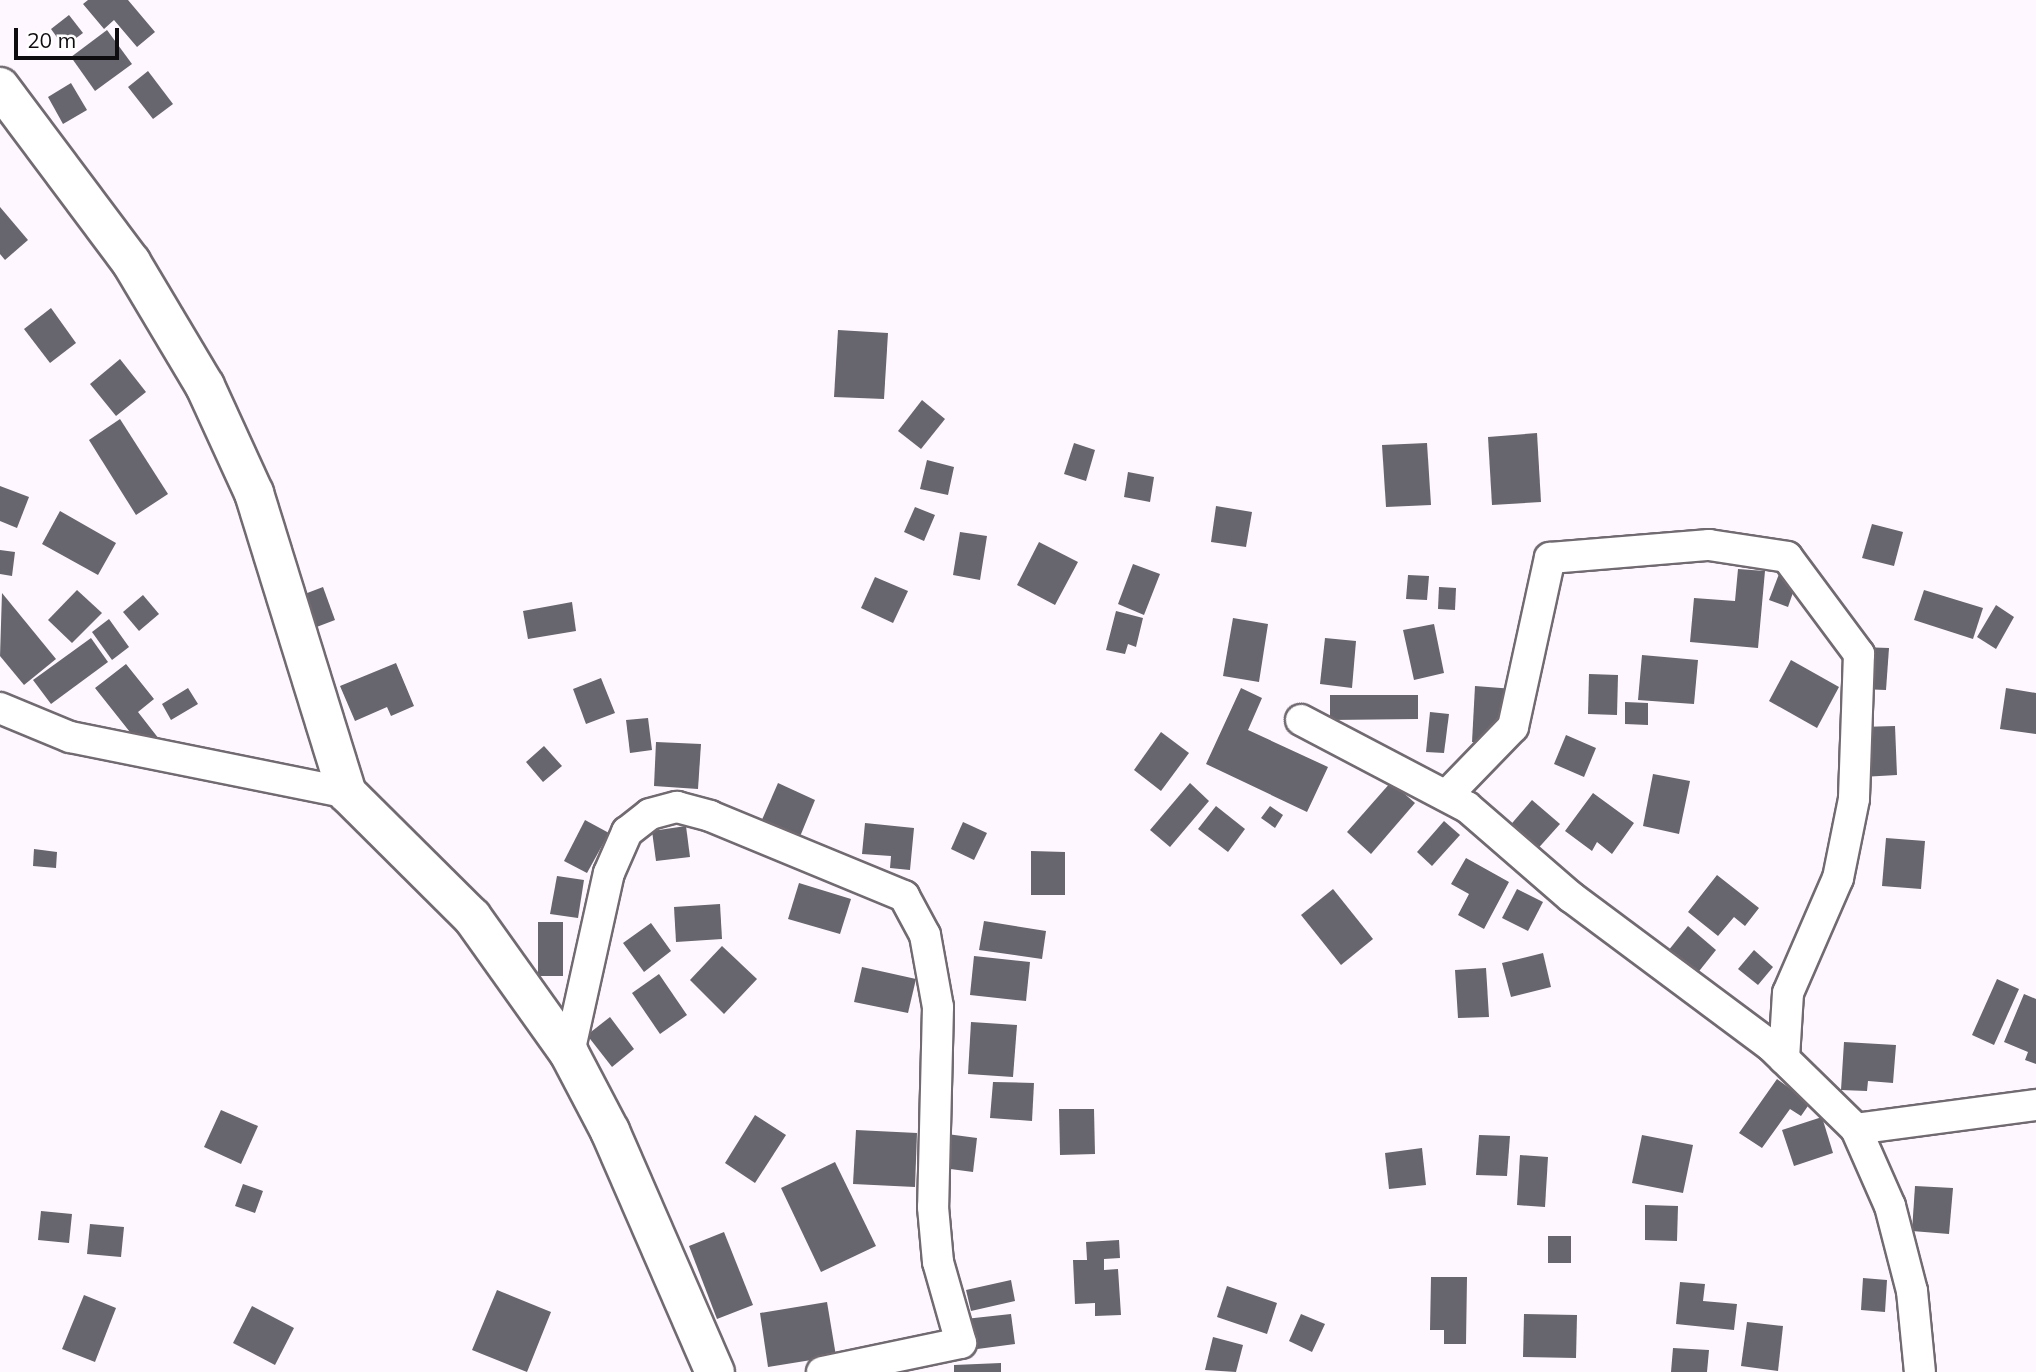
<!DOCTYPE html>
<html>
<head>
<meta charset="utf-8">
<style>
  body { margin:0 }
  #map { position:relative; width:2036px; height:1372px; overflow:hidden; background:#fff7ff; font-family:Mulish,sans-serif }
  div>[style] { position:absolute }
  .building>* { inset:0; background:#67656d }
  .roads { filter:drop-shadow(2px 0 #716b71) drop-shadow(-2px 0 #716b71) drop-shadow(0 2px #716b71) drop-shadow(0 -2px #716b71) }
  .street>* { height:30px; margin:-15px; padding:0 15px; transform-origin:15px; border-radius:15px; background:#fff }
  .secondary>* { height:38px; margin:-19px; padding:0 19px; transform-origin:19px; border-radius:19px; background:#fff }
  span { translate:-50% -50%; white-space:nowrap; text-align:center; line-height:1.15; -webkit-text-stroke:6px #fff; paint-order:stroke }
  .scale { position:absolute; left:14px; top:28px; width:105px; height:32px; box-sizing:border-box; border:4px solid #0f0c0f; border-top:0; padding-left:9px; font-size:21px; line-height:24px; white-space:nowrap; color:#0f0c0f; -webkit-text-stroke:5px #fff; paint-order:stroke }
</style>
</head>
<body>
<div id="map">
  <div class="building">
    <i style="clip-path:polygon(88px 0,128px 0,155px 32px,137px 47px,114px 20px,104px 29px,83px 4px)"></i>
    <i style="clip-path:polygon(69px 15px,83px 33px,64px 47px,51px 29px)"></i>
    <i style="clip-path:polygon(107px 30px,132px 64px,95px 91px,71px 57px)"></i>
    <i style="clip-path:polygon(148px 71px,173px 104px,153px 119px,128px 87px)"></i>
    <i style="clip-path:polygon(71px 83px,87px 110px,63px 124px,48px 97px)"></i>
    <i style="clip-path:polygon(0 207px,28px 240px,5px 260px,0 254px)"></i>
    <i style="clip-path:polygon(51px 308px,76px 343px,50px 363px,24px 329px)"></i>
    <i style="clip-path:polygon(838px 330px,888px 333px,884px 399px,834px 397px)"></i>
    <i style="clip-path:polygon(120px 359px,146px 392px,116px 416px,90px 384px)"></i>
    <i style="clip-path:polygon(922px 400px,945px 419px,921px 449px,898px 431px)"></i>
    <i style="clip-path:polygon(120px 419px,168px 494px,136px 515px,89px 440px)"></i>
    <i style="clip-path:polygon(1537px 433px,1541px 502px,1492px 505px,1488px 437px)"></i>
    <i style="clip-path:polygon(1074px 443px,1095px 450px,1086px 481px,1064px 474px)"></i>
    <i style="clip-path:polygon(1427px 443px,1431px 505px,1386px 507px,1382px 445px)"></i>
    <i style="clip-path:polygon(927px 460px,954px 467px,948px 495px,920px 489px)"></i>
    <i style="clip-path:polygon(1128px 472px,1154px 477px,1150px 502px,1124px 497px)"></i>
    <i style="clip-path:polygon(0 486px,29px 497px,17px 528px,0 521px)"></i>
    <i style="clip-path:polygon(1216px 506px,1252px 512px,1246px 547px,1211px 542px)"></i>
    <i style="clip-path:polygon(915px 507px,935px 515px,924px 541px,904px 532px)"></i>
    <i style="clip-path:polygon(60px 511px,116px 543px,98px 575px,42px 544px)"></i>
    <i style="clip-path:polygon(1872px 524px,1903px 532px,1894px 566px,1862px 558px)"></i>
    <i style="clip-path:polygon(960px 532px,987px 536px,980px 580px,953px 575px)"></i>
    <i style="clip-path:polygon(1039px 542px,1078px 562px,1055px 605px,1017px 585px)"></i>
    <i style="clip-path:polygon(0 550px,15px 552px,12px 576px,0 574px)"></i>
    <i style="clip-path:polygon(1133px 564px,1160px 574px,1144px 615px,1118px 604px)"></i>
    <i style="clip-path:polygon(1738px 569px,1765px 571px,1758px 648px,1690px 642px,1694px 598px,1735px 601px)"></i>
    <i style="clip-path:polygon(1779px 574px,1797px 581px,1788px 607px,1769px 600px)"></i>
    <i style="clip-path:polygon(1408px 575px,1429px 576px,1427px 600px,1406px 599px)"></i>
    <i style="clip-path:polygon(875px 577px,908px 591px,893px 623px,861px 608px)"></i>
    <i style="clip-path:polygon(323px 587px,335px 620px,314px 628px,302px 595px)"></i>
    <i style="clip-path:polygon(1439px 587px,1456px 588px,1455px 610px,1438px 609px)"></i>
    <i style="clip-path:polygon(77px 590px,102px 613px,72px 643px,48px 620px)"></i>
    <i style="clip-path:polygon(1924px 590px,1983px 608px,1973px 639px,1914px 620px)"></i>
    <i style="clip-path:polygon(2px 593px,56px 659px,24px 685px,0 656px)"></i>
    <i style="clip-path:polygon(143px 595px,159px 614px,139px 631px,123px 612px)"></i>
    <i style="clip-path:polygon(572px 602px,576px 631px,528px 639px,523px 611px)"></i>
    <i style="clip-path:polygon(1996px 605px,2014px 617px,1996px 649px,1977px 637px)"></i>
    <i style="clip-path:polygon(1116px 611px,1143px 618px,1136px 647px,1128px 644px,1125px 654px,1106px 650px)"></i>
    <i style="clip-path:polygon(1233px 618px,1268px 624px,1259px 682px,1223px 676px)"></i>
    <i style="clip-path:polygon(109px 619px,129px 647px,112px 660px,92px 632px)"></i>
    <i style="clip-path:polygon(1434px 624px,1444px 673px,1414px 680px,1403px 630px)"></i>
    <i style="clip-path:polygon(91px 638px,108px 662px,51px 704px,33px 680px)"></i>
    <i style="clip-path:polygon(1325px 638px,1356px 641px,1352px 688px,1320px 684px)"></i>
    <i style="clip-path:polygon(1860px 647px,1889px 648px,1886px 690px,1859px 689px)"></i>
    <i style="clip-path:polygon(1642px 655px,1698px 660px,1694px 704px,1638px 700px)"></i>
    <i style="clip-path:polygon(1791px 660px,1839px 687px,1817px 728px,1769px 701px)"></i>
    <i style="clip-path:polygon(396px 663px,414px 706px,391px 716px,387px 707px,355px 721px,340px 686px)"></i>
    <i style="clip-path:polygon(126px 664px,154px 699px,138px 712px,159px 739px,145px 751px,95px 688px)"></i>
    <i style="clip-path:polygon(1589px 674px,1618px 675px,1617px 715px,1588px 714px)"></i>
    <i style="clip-path:polygon(601px 678px,615px 713px,586px 724px,573px 689px)"></i>
    <i style="clip-path:polygon(1475px 686px,1514px 689px,1498px 744px,1472px 742px)"></i>
    <i style="clip-path:polygon(188px 688px,198px 704px,171px 720px,162px 704px)"></i>
    <i style="clip-path:polygon(1241px 688px,1262px 698px,1248px 730px,1328px 767px,1307px 812px,1206px 764px)"></i>
    <i style="clip-path:polygon(2006px 688px,2036px 693px,2036px 734px,2000px 729px)"></i>
    <i style="clip-path:polygon(1330px 695px,1418px 695px,1418px 719px,1330px 720px)"></i>
    <i style="clip-path:polygon(1625px 702px,1648px 703px,1648px 725px,1625px 724px)"></i>
    <i style="clip-path:polygon(1430px 712px,1449px 714px,1444px 753px,1426px 752px)"></i>
    <i style="clip-path:polygon(648px 718px,652px 750px,630px 753px,626px 720px)"></i>
    <i style="clip-path:polygon(1895px 726px,1897px 775px,1862px 777px,1861px 727px)"></i>
    <i style="clip-path:polygon(1161px 732px,1189px 753px,1161px 791px,1134px 770px)"></i>
    <i style="clip-path:polygon(1566px 735px,1596px 748px,1584px 777px,1554px 764px)"></i>
    <i style="clip-path:polygon(656px 742px,701px 744px,698px 789px,654px 786px)"></i>
    <i style="clip-path:polygon(544px 746px,562px 766px,543px 782px,526px 762px)"></i>
    <i style="clip-path:polygon(1653px 774px,1690px 781px,1679px 834px,1643px 826px)"></i>
    <i style="clip-path:polygon(1391px 782px,1415px 803px,1371px 854px,1347px 832px)"></i>
    <i style="clip-path:polygon(778px 783px,815px 800px,799px 839px,761px 822px)"></i>
    <i style="clip-path:polygon(1190px 783px,1209px 801px,1170px 847px,1150px 830px)"></i>
    <i style="clip-path:polygon(1593px 793px,1634px 823px,1612px 854px,1597px 842px,1592px 851px,1565px 831px)"></i>
    <i style="clip-path:polygon(1532px 800px,1560px 824px,1534px 853px,1507px 829px)"></i>
    <i style="clip-path:polygon(1216px 806px,1245px 829px,1228px 852px,1198px 829px)"></i>
    <i style="clip-path:polygon(1270px 806px,1283px 815px,1275px 828px,1261px 818px)"></i>
    <i style="clip-path:polygon(585px 820px,609px 833px,587px 873px,564px 861px)"></i>
    <i style="clip-path:polygon(1444px 821px,1460px 835px,1432px 866px,1417px 852px)"></i>
    <i style="clip-path:polygon(963px 822px,987px 833px,974px 860px,951px 849px)"></i>
    <i style="clip-path:polygon(865px 823px,914px 828px,910px 870px,890px 868px,891px 856px,862px 854px)"></i>
    <i style="clip-path:polygon(686px 826px,690px 857px,656px 861px,652px 831px)"></i>
    <i style="clip-path:polygon(1886px 838px,1925px 841px,1921px 889px,1882px 886px)"></i>
    <i style="clip-path:polygon(34px 849px,57px 852px,56px 868px,33px 866px)"></i>
    <i style="clip-path:polygon(1031px 851px,1065px 852px,1065px 895px,1031px 895px)"></i>
    <i style="clip-path:polygon(1466px 858px,1509px 882px,1484px 929px,1458px 915px,1469px 894px,1451px 884px)"></i>
    <i style="clip-path:polygon(1717px 875px,1759px 908px,1745px 926px,1734px 917px,1718px 936px,1688px 912px)"></i>
    <i style="clip-path:polygon(557px 876px,584px 880px,578px 918px,550px 914px)"></i>
    <i style="clip-path:polygon(799px 883px,851px 899px,840px 934px,788px 919px)"></i>
    <i style="clip-path:polygon(1333px 889px,1373px 939px,1341px 965px,1301px 915px)"></i>
    <i style="clip-path:polygon(1517px 889px,1543px 902px,1528px 931px,1502px 918px)"></i>
    <i style="clip-path:polygon(720px 904px,722px 939px,676px 942px,674px 907px)"></i>
    <i style="clip-path:polygon(984px 921px,1046px 931px,1042px 959px,979px 950px)"></i>
    <i style="clip-path:polygon(538px 922px,563px 922px,563px 976px,538px 976px)"></i>
    <i style="clip-path:polygon(651px 923px,671px 951px,644px 972px,623px 943px)"></i>
    <i style="clip-path:polygon(1688px 926px,1716px 950px,1696px 975px,1668px 951px)"></i>
    <i style="clip-path:polygon(722px 946px,757px 979px,724px 1014px,690px 980px)"></i>
    <i style="clip-path:polygon(1754px 950px,1773px 967px,1758px 985px,1738px 969px)"></i>
    <i style="clip-path:polygon(1543px 953px,1551px 987px,1511px 997px,1502px 963px)"></i>
    <i style="clip-path:polygon(974px 956px,1030px 962px,1026px 1001px,970px 995px)"></i>
    <i style="clip-path:polygon(862px 967px,916px 979px,908px 1013px,854px 1002px)"></i>
    <i style="clip-path:polygon(1486px 968px,1489px 1017px,1458px 1018px,1455px 970px)"></i>
    <i style="clip-path:polygon(659px 974px,687px 1015px,660px 1034px,632px 993px)"></i>
    <i style="clip-path:polygon(1997px 979px,2019px 989px,1994px 1045px,1972px 1035px)"></i>
    <i style="clip-path:polygon(2024px 994px,2036px 999px,2036px 1064px,2025px 1060px,2028px 1052px,2004px 1042px)"></i>
    <i style="clip-path:polygon(610px 1017px,634px 1049px,612px 1067px,587px 1035px)"></i>
    <i style="clip-path:polygon(971px 1022px,1017px 1025px,1013px 1077px,968px 1074px)"></i>
    <i style="clip-path:polygon(1844px 1042px,1896px 1045px,1893px 1083px,1868px 1081px,1867px 1091px,1841px 1090px)"></i>
    <i style="clip-path:polygon(1777px 1079px,1810px 1103px,1801px 1116px,1790px 1109px,1762px 1148px,1739px 1133px)"></i>
    <i style="clip-path:polygon(993px 1082px,1034px 1083px,1032px 1121px,990px 1118px)"></i>
    <i style="clip-path:polygon(1059px 1109px,1094px 1109px,1095px 1154px,1060px 1155px)"></i>
    <i style="clip-path:polygon(221px 1110px,258px 1126px,241px 1164px,204px 1147px)"></i>
    <i style="clip-path:polygon(755px 1115px,786px 1135px,755px 1183px,725px 1163px)"></i>
    <i style="clip-path:polygon(1822px 1117px,1833px 1153px,1794px 1166px,1782px 1130px)"></i>
    <i style="clip-path:polygon(856px 1130px,917px 1133px,915px 1187px,853px 1184px)"></i>
    <i style="clip-path:polygon(947px 1134px,977px 1138px,973px 1172px,943px 1168px)"></i>
    <i style="clip-path:polygon(1479px 1135px,1510px 1136px,1507px 1176px,1476px 1175px)"></i>
    <i style="clip-path:polygon(1642px 1135px,1693px 1145px,1683px 1193px,1632px 1183px)"></i>
    <i style="clip-path:polygon(1422px 1148px,1426px 1185px,1389px 1189px,1385px 1153px)"></i>
    <i style="clip-path:polygon(1520px 1155px,1548px 1157px,1545px 1207px,1517px 1205px)"></i>
    <i style="clip-path:polygon(835px 1162px,876px 1246px,821px 1272px,781px 1188px)"></i>
    <i style="clip-path:polygon(243px 1184px,263px 1191px,255px 1213px,235px 1206px)"></i>
    <i style="clip-path:polygon(1915px 1186px,1953px 1188px,1949px 1234px,1912px 1231px)"></i>
    <i style="clip-path:polygon(1645px 1205px,1678px 1206px,1677px 1241px,1645px 1240px)"></i>
    <i style="clip-path:polygon(41px 1211px,72px 1214px,69px 1243px,38px 1240px)"></i>
    <i style="clip-path:polygon(90px 1224px,124px 1227px,121px 1257px,87px 1254px)"></i>
    <i style="clip-path:polygon(724px 1232px,753px 1305px,717px 1319px,689px 1246px)"></i>
    <i style="clip-path:polygon(1548px 1236px,1571px 1236px,1571px 1263px,1548px 1263px)"></i>
    <i style="clip-path:polygon(1119px 1240px,1120px 1258px,1104px 1259px,1104px 1270px,1118px 1269px,1121px 1315px,1095px 1316px,1095px 1303px,1075px 1304px,1073px 1260px,1087px 1260px,1086px 1242px)"></i>
    <i style="clip-path:polygon(1431px 1277px,1467px 1277px,1466px 1344px,1444px 1344px,1444px 1330px,1430px 1330px)"></i>
    <i style="clip-path:polygon(1863px 1278px,1887px 1280px,1885px 1312px,1861px 1310px)"></i>
    <i style="clip-path:polygon(1011px 1280px,1015px 1301px,971px 1311px,966px 1290px)"></i>
    <i style="clip-path:polygon(1680px 1282px,1705px 1284px,1703px 1301px,1737px 1304px,1734px 1330px,1676px 1324px)"></i>
    <i style="clip-path:polygon(1227px 1286px,1277px 1303px,1267px 1334px,1217px 1317px)"></i>
    <i style="clip-path:polygon(497px 1290px,551px 1312px,527px 1372px,472px 1350px)"></i>
    <i style="clip-path:polygon(84px 1295px,116px 1308px,95px 1362px,62px 1349px)"></i>
    <i style="clip-path:polygon(827px 1302px,836px 1356px,768px 1367px,760px 1313px)"></i>
    <i style="clip-path:polygon(252px 1306px,294px 1328px,275px 1365px,233px 1343px)"></i>
    <i style="clip-path:polygon(1011px 1314px,1015px 1344px,970px 1350px,965px 1319px)"></i>
    <i style="clip-path:polygon(1301px 1314px,1325px 1324px,1312px 1352px,1289px 1341px)"></i>
    <i style="clip-path:polygon(1524px 1314px,1577px 1315px,1576px 1358px,1523px 1357px)"></i>
    <i style="clip-path:polygon(1747px 1322px,1783px 1326px,1778px 1371px,1741px 1366px)"></i>
    <i style="clip-path:polygon(1213px 1337px,1243px 1345px,1236px 1372px,1205px 1370px)"></i>
    <i style="clip-path:polygon(1673px 1348px,1709px 1350px,1707px 1372px,1671px 1372px)"></i>
    <i style="clip-path:polygon(1001px 1363px,1001px 1372px,954px 1372px,954px 1365px)"></i>
  </div>
  <div class="roads">
    <div class="street">
      <i style="left:0;top:708px;width:76px;rotate:22.5deg"></i>
      <i style="left:70px;top:737px;width:283px;rotate:11.4deg"></i>
      <i style="left:1301px;top:720px;width:187px;rotate:27.7deg"></i>
      <i style="left:1467px;top:807px;width:138px;rotate:40.9deg"></i>
      <i style="left:1571px;top:897px;width:249px;rotate:36.7deg"></i>
      <i style="left:1771px;top:1046px;width:119px;rotate:44.3deg"></i>
      <i style="left:1856px;top:1129px;width:84px;rotate:66.2deg"></i>
      <i style="left:1890px;top:1206px;width:88px;rotate:75.5deg"></i>
      <i style="left:1912px;top:1291px;width:81px;rotate:84.4deg"></i>
      <i style="left:1447px;top:795px;width:95px;rotate:-45.9deg"></i>
      <i style="left:1513px;top:727px;width:173px;rotate:-77.7deg"></i>
      <i style="left:1550px;top:558px;width:160px;rotate:-4.7deg"></i>
      <i style="left:1709px;top:545px;width:79px;rotate:8.7deg"></i>
      <i style="left:1787px;top:557px;width:121px;rotate:53.4deg"></i>
      <i style="left:1859px;top:654px;width:145px;rotate:92deg"></i>
      <i style="left:1854px;top:799px;width:81px;rotate:101.4deg"></i>
      <i style="left:1838px;top:878px;width:125px;rotate:113.5deg"></i>
      <i style="left:1788px;top:993px;width:66px;rotate:93.5deg"></i>
      <i style="left:569px;top:1053px;width:184px;rotate:-77.5deg"></i>
      <i style="left:609px;top:873px;width:45px;rotate:-66.3deg"></i>
      <i style="left:627px;top:832px;width:29px;rotate:-38deg"></i>
      <i style="left:650px;top:814px;width:28px;rotate:-15deg"></i>
      <i style="left:677px;top:807px;width:34px;rotate:15deg"></i>
      <i style="left:710px;top:816px;width:210px;rotate:22.4deg"></i>
      <i style="left:904px;top:896px;width:44px;rotate:61.7deg"></i>
      <i style="left:925px;top:935px;width:73px;rotate:79.8deg"></i>
      <i style="left:938px;top:1007px;width:200px;rotate:91.4deg"></i>
      <i style="left:933px;top:1207px;width:55px;rotate:84.8deg"></i>
      <i style="left:938px;top:1262px;width:84px;rotate:74.1deg"></i>
      <i style="left:961px;top:1343px;width:142px;rotate:168.2deg"></i>
      <i style="left:1856px;top:1129px;width:182px;rotate:-7.6deg"></i>
    </div>
    <div class="secondary">
      <i style="left:0;top:87px;width:219px;rotate:53.2deg"></i>
      <i style="left:131px;top:262px;width:144px;rotate:59.2deg"></i>
      <i style="left:205px;top:386px;width:118px;rotate:65.4deg"></i>
      <i style="left:254px;top:493px;width:314px;rotate:72.8deg"></i>
      <i style="left:347px;top:793px;width:176px;rotate:44.8deg"></i>
      <i style="left:472px;top:917px;width:167px;rotate:54.5deg"></i>
      <i style="left:569px;top:1053px;width:88px;rotate:62.3deg"></i>
      <i style="left:610px;top:1131px;width:263px;rotate:66.5deg"></i>
    </div>
  </div>
  <div class="scale">20 m</div>
</div>
</body>
</html>
